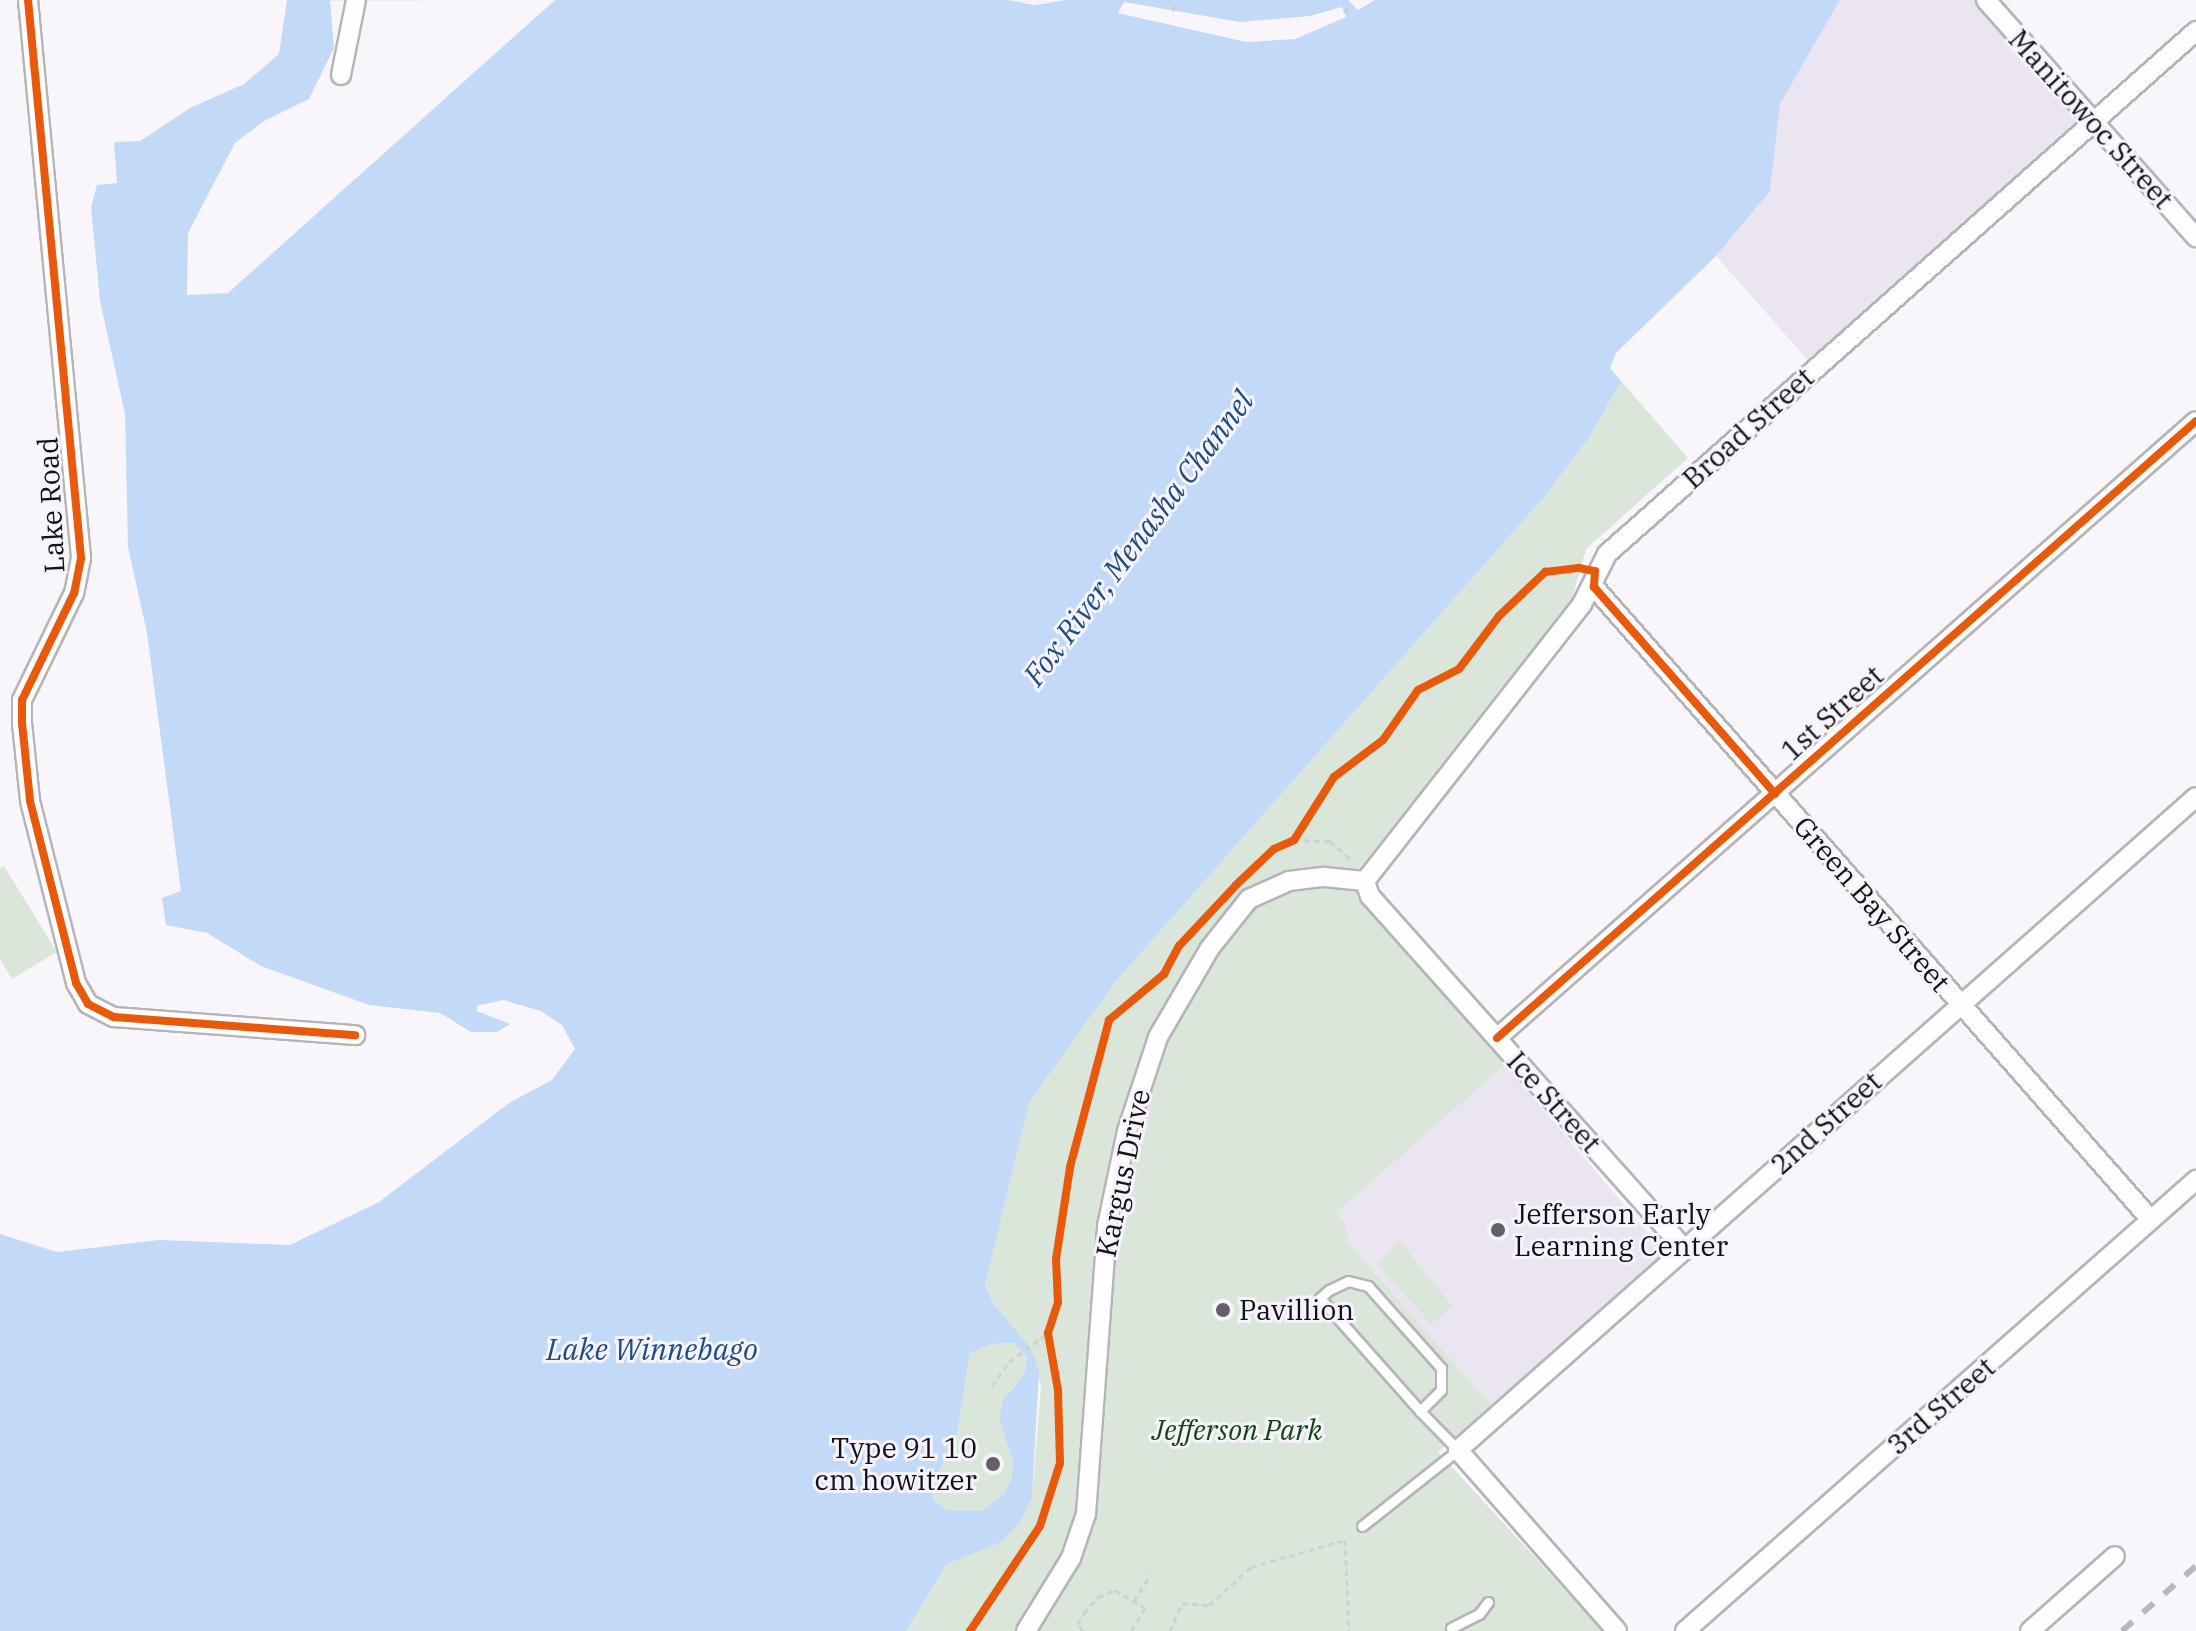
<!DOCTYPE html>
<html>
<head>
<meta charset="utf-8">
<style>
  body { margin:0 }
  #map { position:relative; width:2196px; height:1631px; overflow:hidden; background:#f8f5fb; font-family:"IBM Plex Serif",serif }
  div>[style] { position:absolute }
  .built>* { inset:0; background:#eae5f1 }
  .green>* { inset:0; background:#dbe6da }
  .water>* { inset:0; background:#c2daf7 }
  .path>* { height:3px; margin-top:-1.5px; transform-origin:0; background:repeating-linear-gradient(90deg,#d1d0d1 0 6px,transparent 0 10px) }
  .roads { filter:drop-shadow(2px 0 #b6b4b8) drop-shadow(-2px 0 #b6b4b8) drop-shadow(0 2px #b6b4b8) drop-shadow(0 -2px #b6b4b8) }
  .lane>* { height:9px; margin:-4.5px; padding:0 4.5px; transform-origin:4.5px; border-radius:4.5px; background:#fefefe }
  .street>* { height:18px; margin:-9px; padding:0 9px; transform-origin:9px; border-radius:9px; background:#fefefe }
  .rail>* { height:6px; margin-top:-3px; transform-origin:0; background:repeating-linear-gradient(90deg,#b8b7b9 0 14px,transparent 0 28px) }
  .cycleway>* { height:8px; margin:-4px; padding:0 4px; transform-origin:4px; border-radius:4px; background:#e8590c }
  .dots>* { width:22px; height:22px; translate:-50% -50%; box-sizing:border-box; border:4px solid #f7f3fd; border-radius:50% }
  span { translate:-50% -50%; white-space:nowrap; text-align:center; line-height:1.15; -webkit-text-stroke:6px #f7f3fd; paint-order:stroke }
  .street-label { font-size:28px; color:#121114 }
  .poi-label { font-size:28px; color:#121114 }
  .left { translate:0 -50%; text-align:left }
  .right { translate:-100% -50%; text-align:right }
  .park-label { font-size:28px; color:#154510; font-style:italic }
  .water-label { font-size:30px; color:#1e4e7f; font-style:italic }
</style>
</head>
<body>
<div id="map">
  <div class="built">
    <i style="clip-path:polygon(1840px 0,1986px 0,2092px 122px,1815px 368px,1716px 256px,1770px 191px,1780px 104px)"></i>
    <i style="clip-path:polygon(1505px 1065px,1661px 1248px,1658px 1259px,1491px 1405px,1348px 1242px,1336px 1213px)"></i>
  </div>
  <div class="green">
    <i style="clip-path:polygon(1621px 381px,1688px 458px,1586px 549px,1572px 598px,1355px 874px,1358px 899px,1505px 1065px,1336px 1213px,1346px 1224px,1348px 1242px,1491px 1405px,1438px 1452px,1603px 1631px,906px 1631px,947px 1564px,987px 1547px,1032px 1497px,1041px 1387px,1031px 1348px,993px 1303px,985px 1285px,1028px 1102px,1116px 981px,1545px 496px,1589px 438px)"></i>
    <i style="clip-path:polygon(4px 866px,57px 952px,12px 979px,0 959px,0 868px)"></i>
    <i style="clip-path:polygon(1399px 1240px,1452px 1306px,1431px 1324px,1377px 1264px)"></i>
    <i style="clip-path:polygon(1014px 1343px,1027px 1357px,1025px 1373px,1009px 1392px,999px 1419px,1013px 1462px,1011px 1480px,1005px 1493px,981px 1511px,946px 1510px,933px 1499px,932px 1486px,957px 1434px,970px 1353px,992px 1344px)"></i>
  </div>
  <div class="water">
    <i style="clip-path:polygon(evenodd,287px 0,330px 0,334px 48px,309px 99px,264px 121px,235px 143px,188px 233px,187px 295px,228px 293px,555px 0,1008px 0,1035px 5px,1066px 0,1348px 0,1358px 10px,1375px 0,1840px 0,1780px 104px,1770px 191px,1716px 256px,1616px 353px,1610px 368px,1621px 381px,1589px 438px,1545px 496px,1116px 981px,1029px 1102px,985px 1285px,993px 1303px,1031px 1348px,1039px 1371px,1032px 1497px,1019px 1524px,1001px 1542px,947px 1564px,906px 1631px,0 1631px,0 1234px,57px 1252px,159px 1240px,290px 1245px,379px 1202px,509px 1103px,552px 1080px,575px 1049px,562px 1025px,541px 1011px,503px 1000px,477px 1006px,477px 1011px,510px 1024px,497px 1032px,471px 1032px,440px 1013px,369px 1005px,261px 966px,207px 933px,166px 925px,162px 898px,181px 891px,147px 633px,128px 547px,125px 414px,100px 301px,91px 207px,97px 185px,117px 183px,114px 142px,140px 141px,190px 108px,244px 84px,279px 54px,287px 0,1124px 2px,1240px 22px,1310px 16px,1342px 7px,1346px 17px,1295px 39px,1246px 42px,1118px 13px,1124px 2px,287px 0,1014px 1343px,1027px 1357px,1025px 1373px,1003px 1400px,999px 1419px,1013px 1462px,1011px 1480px,1005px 1493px,981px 1511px,946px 1510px,933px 1499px,932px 1486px,957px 1434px,970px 1353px,992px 1344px,1014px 1343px)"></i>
  </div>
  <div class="path">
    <i style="left:1173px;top:11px;width:8px;rotate:-83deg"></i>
    <i style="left:1344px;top:12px;width:9px;rotate:-36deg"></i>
    <i style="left:1294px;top:840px;width:36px;rotate:2deg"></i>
    <i style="left:1330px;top:841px;width:27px;rotate:42deg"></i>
    <i style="left:992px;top:1386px;width:29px;rotate:-55deg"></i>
    <i style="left:1009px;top:1362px;width:49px;rotate:-36.6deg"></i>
    <i style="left:1134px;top:1601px;width:31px;rotate:-58deg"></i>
    <i style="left:1083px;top:1631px;width:9px;rotate:-126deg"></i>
    <i style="left:1078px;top:1624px;width:13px;rotate:-61deg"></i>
    <i style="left:1084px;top:1613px;width:21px;rotate:-49deg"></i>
    <i style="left:1098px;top:1597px;width:18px;rotate:-22deg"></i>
    <i style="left:1115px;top:1590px;width:35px;rotate:31deg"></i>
    <i style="left:1145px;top:1608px;width:27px;rotate:121deg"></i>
    <i style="left:1170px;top:1631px;width:30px;rotate:-67deg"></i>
    <i style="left:1182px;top:1603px;width:27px;rotate:4deg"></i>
    <i style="left:1209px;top:1605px;width:57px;rotate:-42.1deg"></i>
    <i style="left:1251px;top:1567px;width:98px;rotate:-16deg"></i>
    <i style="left:1345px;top:1540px;width:91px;rotate:87.5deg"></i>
  </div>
  <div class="roads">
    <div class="lane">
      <i style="left:1362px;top:1526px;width:122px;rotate:-38.4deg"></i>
      <i style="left:1458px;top:1450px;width:54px;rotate:-134.3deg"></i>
      <i style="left:1420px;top:1411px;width:151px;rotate:-131.5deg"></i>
      <i style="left:1320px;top:1298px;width:12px;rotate:-42deg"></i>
      <i style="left:1329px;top:1290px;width:21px;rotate:-25deg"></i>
      <i style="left:1348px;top:1281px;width:21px;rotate:14deg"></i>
      <i style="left:1368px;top:1286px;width:110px;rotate:48.3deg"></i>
      <i style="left:1441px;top:1368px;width:22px;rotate:90deg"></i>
      <i style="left:1441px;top:1390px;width:30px;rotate:135deg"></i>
      <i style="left:1451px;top:1628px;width:31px;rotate:-27deg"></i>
      <i style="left:1479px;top:1614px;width:15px;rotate:-53deg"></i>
    </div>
    <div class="street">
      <i style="left:28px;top:0;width:561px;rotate:84.57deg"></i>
      <i style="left:81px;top:558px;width:36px;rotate:101deg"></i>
      <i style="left:74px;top:593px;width:119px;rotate:115.9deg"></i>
      <i style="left:22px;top:700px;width:23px;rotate:90deg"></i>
      <i style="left:22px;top:723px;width:78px;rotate:84.1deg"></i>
      <i style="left:30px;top:801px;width:188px;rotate:75.8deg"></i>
      <i style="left:76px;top:983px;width:24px;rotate:60deg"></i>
      <i style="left:88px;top:1004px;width:29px;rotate:27deg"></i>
      <i style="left:114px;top:1017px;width:242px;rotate:4.3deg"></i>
      <i style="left:1986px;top:0;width:317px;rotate:48.5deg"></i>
      <i style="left:341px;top:75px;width:76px;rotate:-78.7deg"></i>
      <i style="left:1594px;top:587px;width:843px;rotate:48.65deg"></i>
      <i style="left:1365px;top:881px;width:352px;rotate:-51.9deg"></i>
      <i style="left:1582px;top:604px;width:56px;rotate:-63.4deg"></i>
      <i style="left:1607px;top:554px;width:788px;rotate:-41.6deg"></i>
      <i style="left:1365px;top:881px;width:16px;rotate:72deg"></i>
      <i style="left:1370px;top:896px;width:472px;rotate:48.3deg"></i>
      <i style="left:1497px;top:1038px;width:932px;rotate:-41.43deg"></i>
      <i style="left:1026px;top:1631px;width:86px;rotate:-58.3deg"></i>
      <i style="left:1071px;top:1558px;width:46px;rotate:-71.2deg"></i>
      <i style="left:1086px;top:1514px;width:289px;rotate:-85.8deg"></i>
      <i style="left:1107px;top:1226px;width:97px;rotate:-78.1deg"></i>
      <i style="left:1127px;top:1131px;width:99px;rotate:-71.7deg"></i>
      <i style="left:1158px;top:1037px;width:103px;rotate:-59.7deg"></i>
      <i style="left:1210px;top:948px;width:63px;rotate:-51.5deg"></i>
      <i style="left:1249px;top:899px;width:44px;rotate:-24.2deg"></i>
      <i style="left:1289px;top:881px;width:35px;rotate:-7deg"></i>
      <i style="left:1324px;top:877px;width:41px;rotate:5.6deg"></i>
      <i style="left:1617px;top:1631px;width:241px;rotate:-131.3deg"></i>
      <i style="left:1458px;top:1450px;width:985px;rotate:-41.5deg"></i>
      <i style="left:1685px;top:1631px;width:682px;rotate:-41.43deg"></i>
      <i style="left:2030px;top:1631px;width:113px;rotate:-41.4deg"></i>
    </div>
  </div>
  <div class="rail">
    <i style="left:2122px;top:1631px;width:98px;rotate:-41.3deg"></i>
  </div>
  <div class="cycleway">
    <i style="left:28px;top:0;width:561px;rotate:84.57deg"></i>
    <i style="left:81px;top:558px;width:36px;rotate:101deg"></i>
    <i style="left:74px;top:593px;width:119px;rotate:115.9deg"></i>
    <i style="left:22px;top:700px;width:23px;rotate:90deg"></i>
    <i style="left:22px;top:723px;width:78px;rotate:84.1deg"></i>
    <i style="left:30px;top:801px;width:188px;rotate:75.8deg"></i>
    <i style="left:76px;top:983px;width:24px;rotate:60deg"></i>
    <i style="left:88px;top:1004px;width:29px;rotate:27deg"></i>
    <i style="left:114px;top:1017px;width:242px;rotate:4.3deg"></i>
    <i style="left:1497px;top:1038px;width:932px;rotate:-41.43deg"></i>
    <i style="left:970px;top:1631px;width:126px;rotate:-56.3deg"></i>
    <i style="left:1040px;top:1526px;width:66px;rotate:-72.4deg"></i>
    <i style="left:1060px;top:1463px;width:73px;rotate:-91.6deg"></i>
    <i style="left:1058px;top:1390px;width:58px;rotate:-100deg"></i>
    <i style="left:1048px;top:1333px;width:32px;rotate:-72deg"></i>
    <i style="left:1058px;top:1303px;width:44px;rotate:-92.6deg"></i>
    <i style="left:1056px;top:1259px;width:93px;rotate:-81.3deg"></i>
    <i style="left:1070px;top:1167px;width:152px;rotate:-75.1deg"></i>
    <i style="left:1109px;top:1020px;width:72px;rotate:-39.9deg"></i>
    <i style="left:1164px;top:974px;width:32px;rotate:-62deg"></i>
    <i style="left:1179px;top:946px;width:83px;rotate:-46.9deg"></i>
    <i style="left:1236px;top:885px;width:52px;rotate:-43.5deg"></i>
    <i style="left:1274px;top:849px;width:22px;rotate:-24deg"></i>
    <i style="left:1294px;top:840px;width:75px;rotate:-57.6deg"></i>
    <i style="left:1334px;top:777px;width:61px;rotate:-37.1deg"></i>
    <i style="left:1383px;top:740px;width:61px;rotate:-55deg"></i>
    <i style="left:1418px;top:690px;width:46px;rotate:-27.1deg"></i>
    <i style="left:1459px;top:669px;width:66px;rotate:-53deg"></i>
    <i style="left:1499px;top:616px;width:64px;rotate:-43.7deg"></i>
    <i style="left:1545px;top:572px;width:34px;rotate:-7deg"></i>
    <i style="left:1579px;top:568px;width:16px;rotate:11deg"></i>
    <i style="left:1595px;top:571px;width:16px;rotate:94deg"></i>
    <i style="left:1594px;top:587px;width:275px;rotate:48.8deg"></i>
  </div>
  <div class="dots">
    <i style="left:1498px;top:1230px;background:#626165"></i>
    <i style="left:1223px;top:1310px;background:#626165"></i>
    <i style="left:993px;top:1464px;background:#626165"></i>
  </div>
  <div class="street-label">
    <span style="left:2091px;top:119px;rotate:48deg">Manitowoc Street</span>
    <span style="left:1748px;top:428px;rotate:-42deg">Broad Street</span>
    <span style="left:51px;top:505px;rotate:-93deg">Lake Road</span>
    <span style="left:1832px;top:713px;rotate:-42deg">1st Street</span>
    <span style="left:1872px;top:904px;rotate:49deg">Green Bay Street</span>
    <span style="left:1554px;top:1102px;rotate:48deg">Ice Street</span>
    <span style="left:1826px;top:1123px;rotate:-42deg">2nd Street</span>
    <span style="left:1123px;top:1173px;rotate:-78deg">Kargus Drive</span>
    <span style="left:1941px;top:1406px;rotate:-41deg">3rd Street</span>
  </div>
  <div class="poi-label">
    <span class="left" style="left:1514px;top:1230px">Jefferson Early<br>Learning Center</span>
    <span class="left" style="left:1239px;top:1310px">Pavillion</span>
    <span class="right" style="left:977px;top:1464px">Type 91 10<br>cm howitzer</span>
  </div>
  <div class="park-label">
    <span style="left:1237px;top:1430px">Jefferson Park</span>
  </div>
  <div class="water-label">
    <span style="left:1138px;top:538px;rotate:-53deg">Fox River, Menasha Channel</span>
    <span style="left:652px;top:1349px">Lake Winnebago</span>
  </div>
</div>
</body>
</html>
